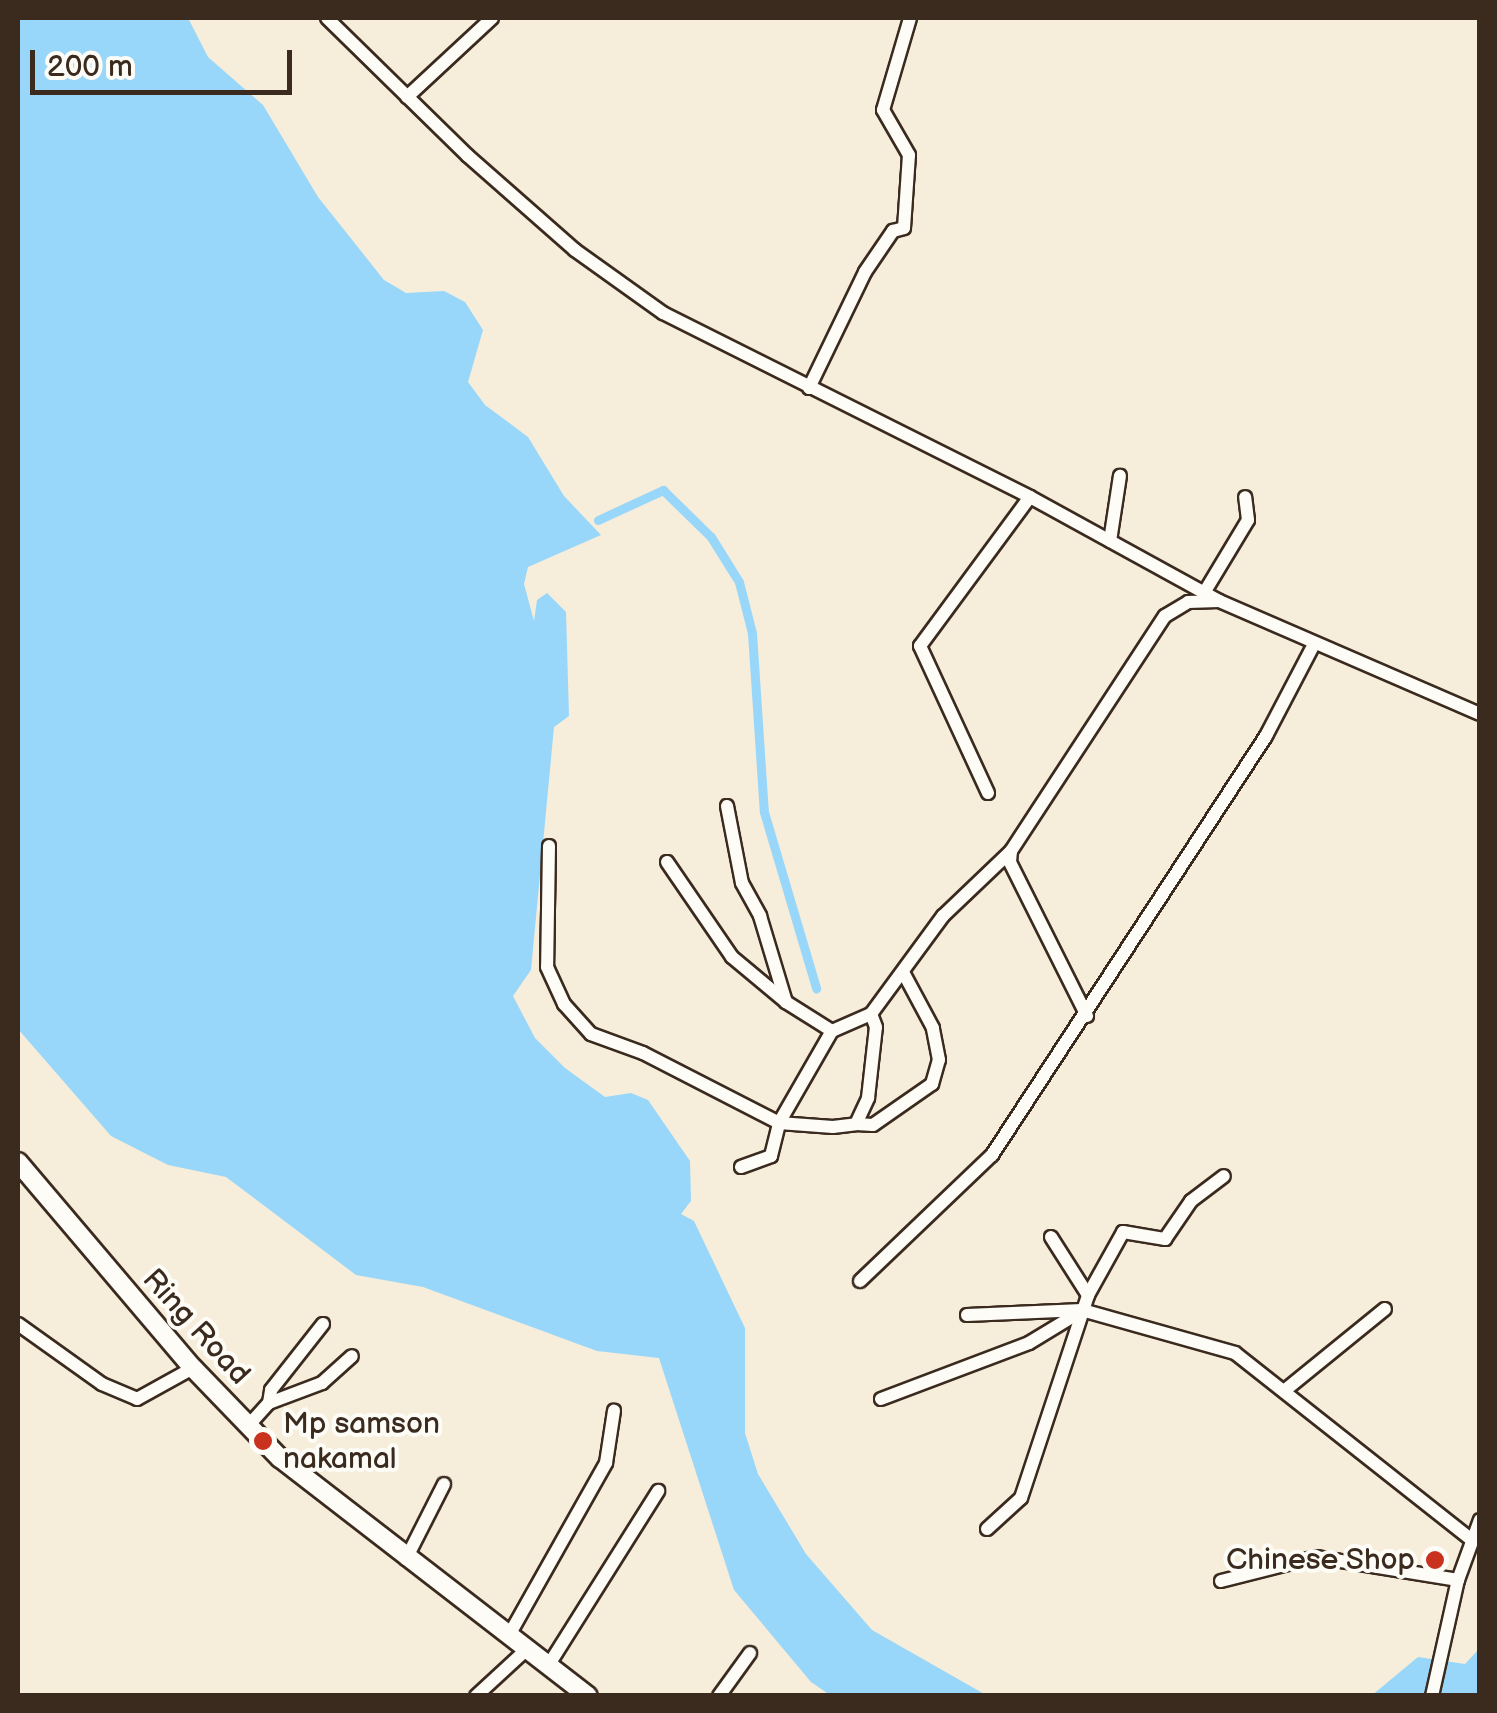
<!DOCTYPE html>
<html>
<head>
<meta charset="utf-8">
<style>
  body { margin:0 }
  #map { position:relative; width:1497px; height:1713px; overflow:hidden; background:#f6eddb; font-family:"Balsamiq Sans",sans-serif }
  div>[style] { position:absolute }
  .water>* { inset:0; background:#98d7f9 }
  .canal>* { height:9px; margin:-4.5px; padding:0 4.5px; transform-origin:4.5px; border-radius:4.5px; background:#98d7f9 }
  .roads { filter:drop-shadow(2px 0 #3b2a1e) drop-shadow(-2px 0 #3b2a1e) drop-shadow(0 2px #3b2a1e) drop-shadow(0 -2px #3b2a1e) }
  .minor>* { height:12px; margin:-6px; padding:0 6px; transform-origin:6px; border-radius:6px; background:#fdfcf7 }
  .major>* { height:18px; margin:-9px; padding:0 9px; transform-origin:9px; border-radius:9px; background:#fdfcf7 }
  .dots>* { width:28px; height:28px; translate:-50% -50%; box-sizing:border-box; border:5px solid #fdfcf7; border-radius:50% }
  span { translate:-50% -50%; white-space:nowrap; text-align:center; line-height:1.15; -webkit-text-stroke:8px #fdfcf7; paint-order:stroke }
  .street-label { font-size:30px; color:#3b2a1e }
  .poi-label { font-size:30px; color:#3b2a1e }
  .left { translate:0 -50%; text-align:left }
  .right { translate:-100% -50%; text-align:right }
  .frame { position:absolute; inset:0; border:20px solid #3b2a1e; pointer-events:none }
  .scale { position:absolute; left:30px; top:50px; width:262px; height:45px; box-sizing:border-box; border:5px solid #3b2a1e; border-top:0; padding-left:12px; font-size:30px; line-height:35px; white-space:nowrap; color:#3b2a1e; -webkit-text-stroke:8px #fdfcf7; paint-order:stroke }
</style>
</head>
<body>
<div id="map">
  <div class="water">
    <i style="clip-path:polygon(18px 18px,188px 18px,208px 57px,263px 105px,318px 197px,384px 280px,406px 293px,444px 291px,465px 302px,483px 330px,468px 382px,485px 405px,528px 437px,564px 496px,601px 535px,528px 567px,524px 584px,534px 621px,537px 600px,547px 593px,566px 612px,569px 716px,554px 727px,531px 970px,513px 996px,535px 1038px,565px 1068px,605px 1097px,631px 1093px,648px 1100px,690px 1161px,691px 1201px,681px 1214px,694px 1221px,745px 1328px,745px 1433px,758px 1474px,806px 1554px,872px 1630px,986px 1695px,830px 1695px,811px 1682px,734px 1590px,659px 1358px,597px 1351px,423px 1287px,356px 1275px,226px 1177px,168px 1165px,111px 1136px,18px 1029px)"></i>
    <i style="clip-path:polygon(1479px 1649px,1479px 1695px,1371px 1696px,1418px 1657px,1465px 1664px)"></i>
  </div>
  <div class="canal">
    <i style="left:598px;top:520px;width:72px;rotate:-24.8deg"></i>
    <i style="left:663px;top:490px;width:67px;rotate:44.4deg"></i>
    <i style="left:711px;top:537px;width:53px;rotate:58.1deg"></i>
    <i style="left:739px;top:582px;width:53px;rotate:75.7deg"></i>
    <i style="left:752px;top:633px;width:179px;rotate:86.2deg"></i>
    <i style="left:764px;top:812px;width:184px;rotate:73.5deg"></i>
  </div>
  <div class="roads">
    <div class="minor">
      <i style="left:327px;top:18px;width:197px;rotate:44.4deg"></i>
      <i style="left:468px;top:156px;width:142px;rotate:41.3deg"></i>
      <i style="left:575px;top:250px;width:108px;rotate:35.6deg"></i>
      <i style="left:663px;top:313px;width:411px;rotate:26.6deg"></i>
      <i style="left:1030px;top:497px;width:216px;rotate:28.8deg"></i>
      <i style="left:1219px;top:601px;width:284px;rotate:23.4deg"></i>
      <i style="left:407px;top:97px;width:116px;rotate:-42.9deg"></i>
      <i style="left:809px;top:388px;width:129px;rotate:-64.2deg"></i>
      <i style="left:865px;top:272px;width:50px;rotate:-55.7deg"></i>
      <i style="left:893px;top:231px;width:11px;rotate:-15deg"></i>
      <i style="left:904px;top:228px;width:73px;rotate:-86.1deg"></i>
      <i style="left:909px;top:155px;width:52px;rotate:-120deg"></i>
      <i style="left:883px;top:110px;width:96px;rotate:-73.6deg"></i>
      <i style="left:1110px;top:541px;width:66px;rotate:-81.3deg"></i>
      <i style="left:1204px;top:593px;width:85px;rotate:-58.9deg"></i>
      <i style="left:1248px;top:520px;width:23px;rotate:-97deg"></i>
      <i style="left:988px;top:793px;width:162px;rotate:-114.8deg"></i>
      <i style="left:920px;top:646px;width:185px;rotate:-53.6deg"></i>
      <i style="left:727px;top:806px;width:78px;rotate:79deg"></i>
      <i style="left:742px;top:883px;width:38px;rotate:61deg"></i>
      <i style="left:760px;top:916px;width:90px;rotate:73.2deg"></i>
      <i style="left:786px;top:1002px;width:54px;rotate:32.2deg"></i>
      <i style="left:549px;top:846px;width:121px;rotate:90.9deg"></i>
      <i style="left:547px;top:967px;width:41px;rotate:65.3deg"></i>
      <i style="left:564px;top:1004px;width:40px;rotate:48deg"></i>
      <i style="left:591px;top:1034px;width:55px;rotate:20.1deg"></i>
      <i style="left:643px;top:1053px;width:153px;rotate:27.2deg"></i>
      <i style="left:779px;top:1123px;width:54px;rotate:4.2deg"></i>
      <i style="left:833px;top:1127px;width:23px;rotate:-7deg"></i>
      <i style="left:856px;top:1124px;width:29px;rotate:-65deg"></i>
      <i style="left:868px;top:1098px;width:71px;rotate:-83.6deg"></i>
      <i style="left:876px;top:1027px;width:14px;rotate:-111deg"></i>
      <i style="left:871px;top:1014px;width:122px;rotate:-53.7deg"></i>
      <i style="left:943px;top:916px;width:94px;rotate:-43.7deg"></i>
      <i style="left:667px;top:862px;width:115px;rotate:55.6deg"></i>
      <i style="left:732px;top:957px;width:70px;rotate:39.8deg"></i>
      <i style="left:1087px;top:1016px;width:172px;rotate:-116.6deg"></i>
      <i style="left:1010px;top:862px;width:11px;rotate:-85deg"></i>
      <i style="left:1011px;top:851px;width:281px;rotate:-56.8deg"></i>
      <i style="left:1165px;top:616px;width:27px;rotate:-31deg"></i>
      <i style="left:1188px;top:602px;width:31px;rotate:-2deg"></i>
      <i style="left:856px;top:1124px;width:17px;rotate:3deg"></i>
      <i style="left:873px;top:1125px;width:72px;rotate:-34.8deg"></i>
      <i style="left:932px;top:1084px;width:25px;rotate:-74deg"></i>
      <i style="left:939px;top:1060px;width:33px;rotate:-101deg"></i>
      <i style="left:933px;top:1028px;width:61px;rotate:-118.2deg"></i>
      <i style="left:741px;top:1167px;width:32px;rotate:-20deg"></i>
      <i style="left:771px;top:1156px;width:34px;rotate:-76deg"></i>
      <i style="left:779px;top:1123px;width:106px;rotate:-60.1deg"></i>
      <i style="left:832px;top:1031px;width:43px;rotate:-23.6deg"></i>
      <i style="left:1051px;top:1237px;width:69px;rotate:57.5deg"></i>
      <i style="left:860px;top:1281px;width:182px;rotate:-43.7deg"></i>
      <i style="left:992px;top:1155px;width:501px;rotate:-56.82deg"></i>
      <i style="left:1266px;top:736px;width:104px;rotate:-62.4deg"></i>
      <i style="left:967px;top:1315px;width:115px;rotate:-2.5deg"></i>
      <i style="left:1082px;top:1310px;width:159px;rotate:15.7deg"></i>
      <i style="left:1235px;top:1353px;width:303px;rotate:38.3deg"></i>
      <i style="left:18px;top:1324px;width:103px;rotate:35.5deg"></i>
      <i style="left:102px;top:1384px;width:38px;rotate:23deg"></i>
      <i style="left:137px;top:1399px;width:64px;rotate:-29deg"></i>
      <i style="left:1284px;top:1391px;width:130px;rotate:-39.1deg"></i>
      <i style="left:881px;top:1399px;width:158px;rotate:-20.7deg"></i>
      <i style="left:1029px;top:1343px;width:60px;rotate:-31.3deg"></i>
      <i style="left:269px;top:1403px;width:13px;rotate:-81deg"></i>
      <i style="left:271px;top:1390px;width:84px;rotate:-51.8deg"></i>
      <i style="left:248px;top:1426px;width:31px;rotate:-48deg"></i>
      <i style="left:269px;top:1403px;width:57px;rotate:-20.7deg"></i>
      <i style="left:322px;top:1383px;width:40px;rotate:-42deg"></i>
      <i style="left:987px;top:1529px;width:46px;rotate:-42.4deg"></i>
      <i style="left:1021px;top:1498px;width:214px;rotate:-71.7deg"></i>
      <i style="left:1088px;top:1295px;width:72px;rotate:-60.9deg"></i>
      <i style="left:1123px;top:1232px;width:43px;rotate:9.5deg"></i>
      <i style="left:1165px;top:1239px;width:46px;rotate:-55.6deg"></i>
      <i style="left:1191px;top:1201px;width:41px;rotate:-37.1deg"></i>
      <i style="left:406px;top:1559px;width:84px;rotate:-63.1deg"></i>
      <i style="left:1221px;top:1581px;width:98px;rotate:-14.2deg"></i>
      <i style="left:1316px;top:1557px;width:144px;rotate:9.2deg"></i>
      <i style="left:508px;top:1637px;width:200px;rotate:-60.6deg"></i>
      <i style="left:606px;top:1463px;width:53px;rotate:-81.3deg"></i>
      <i style="left:548px;top:1666px;width:207px;rotate:-57.8deg"></i>
      <i style="left:476px;top:1696px;width:68px;rotate:-42.6deg"></i>
      <i style="left:719px;top:1696px;width:53px;rotate:-54.2deg"></i>
      <i style="left:1432px;top:1696px;width:119px;rotate:-77.4deg"></i>
      <i style="left:1458px;top:1580px;width:64px;rotate:-69.9deg"></i>
    </div>
    <div class="major">
      <i style="left:18px;top:1162px;width:270px;rotate:49.7deg"></i>
      <i style="left:193px;top:1368px;width:125px;rotate:46deg"></i>
      <i style="left:280px;top:1458px;width:389px;rotate:37.7deg"></i>
    </div>
  </div>
  <div class="dots">
    <i style="left:263px;top:1441px;background:#c8321e"></i>
    <i style="left:1435px;top:1560px;background:#c8321e"></i>
  </div>
  <div class="street-label">
    <span style="left:196px;top:1327px;rotate:48deg">Ring Road</span>
  </div>
  <div class="poi-label">
    <span class="left" style="left:283px;top:1441px">Mp samson<br>nakamal</span>
    <span class="right" style="left:1415px;top:1560px">Chinese Shop</span>
  </div>
  <div class="frame"></div>
  <div class="scale">200 m</div>
</div>
</body>
</html>
